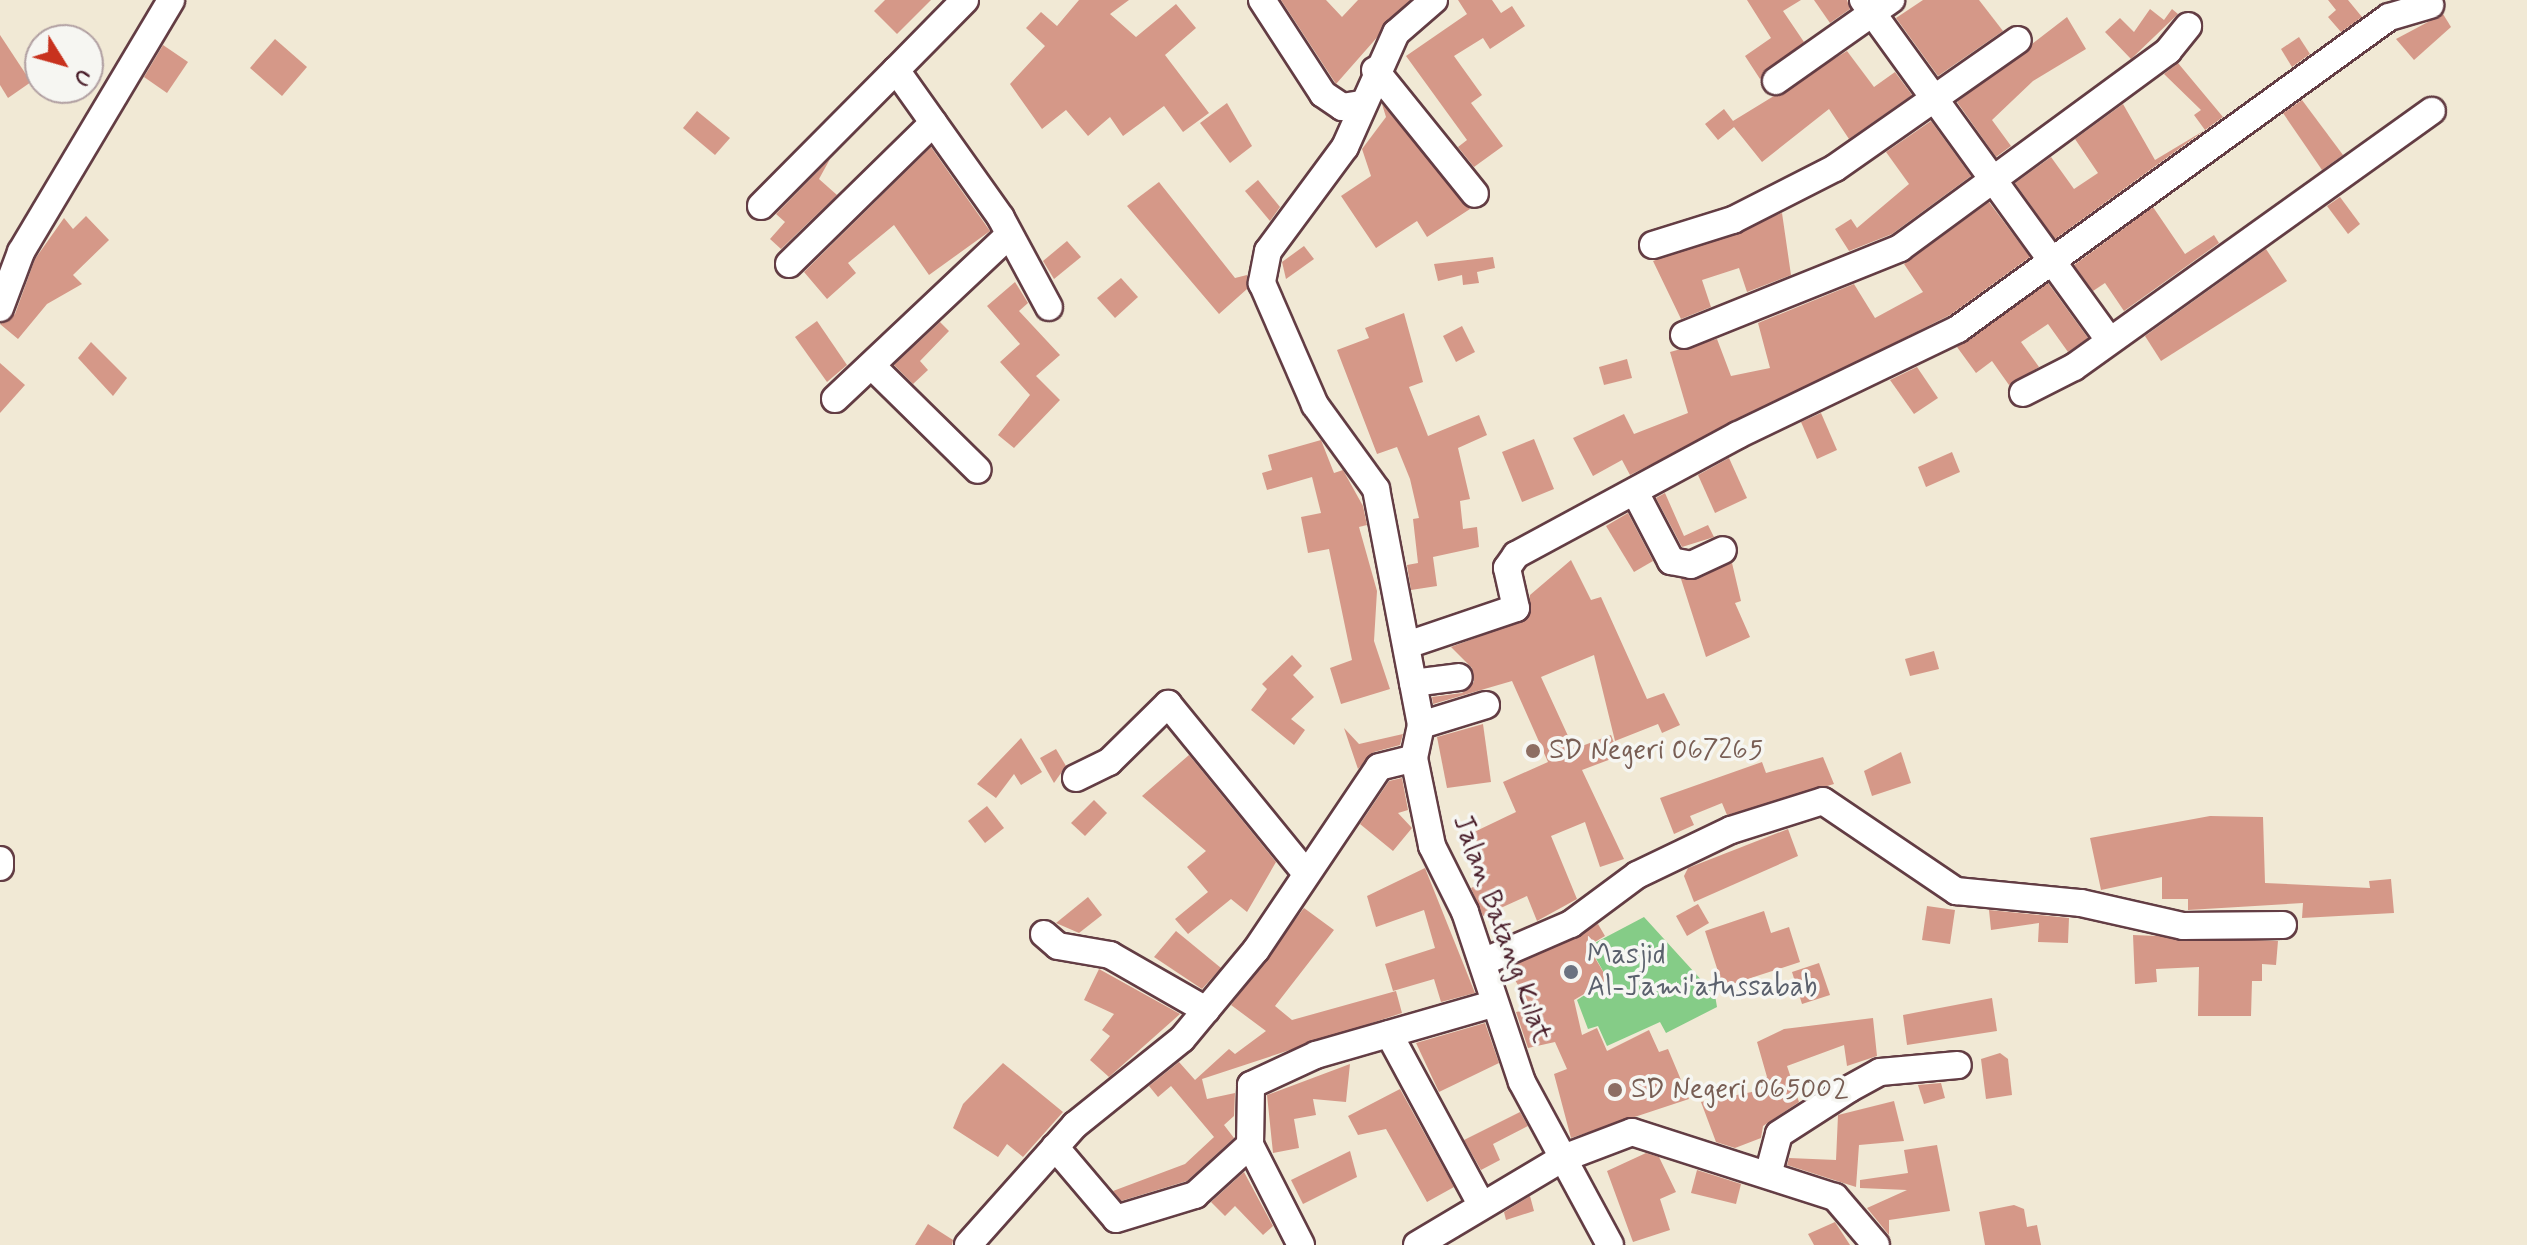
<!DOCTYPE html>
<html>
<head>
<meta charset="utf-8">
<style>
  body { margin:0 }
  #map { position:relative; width:2527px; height:1245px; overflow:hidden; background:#f1e9d5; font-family:Mynerve,sans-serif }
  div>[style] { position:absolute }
  .green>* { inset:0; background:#85cc87 }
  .building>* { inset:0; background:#d59888 }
  .roads { filter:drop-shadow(2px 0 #633d44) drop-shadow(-2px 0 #633d44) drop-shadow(0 2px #633d44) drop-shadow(0 -2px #633d44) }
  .minor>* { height:26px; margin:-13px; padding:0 13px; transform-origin:13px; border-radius:13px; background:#fff }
  .dots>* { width:22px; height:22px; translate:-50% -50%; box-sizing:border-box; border:4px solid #f6f6f2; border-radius:50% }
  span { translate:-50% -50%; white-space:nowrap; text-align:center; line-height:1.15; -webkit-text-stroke:7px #f6f6f2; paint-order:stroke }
  .education-label { font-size:28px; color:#785e54 }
  .left { translate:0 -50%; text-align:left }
  .street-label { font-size:28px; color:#4a1f2b }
  .worship-label { font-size:28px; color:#5b616d }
  .north { position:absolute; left:24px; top:24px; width:80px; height:80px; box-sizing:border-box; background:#f6f6f2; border:2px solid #b1a0a2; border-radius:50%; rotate:127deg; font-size:22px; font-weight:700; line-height:32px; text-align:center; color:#4a1f2b }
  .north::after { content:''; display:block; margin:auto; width:28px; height:36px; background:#c8321e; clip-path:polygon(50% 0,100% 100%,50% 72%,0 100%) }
</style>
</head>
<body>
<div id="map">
  <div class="green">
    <i style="clip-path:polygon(1644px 917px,1715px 995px,1717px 1007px,1666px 1033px,1660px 1022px,1607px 1046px,1598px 1026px,1588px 1029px,1577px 1000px,1608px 980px,1589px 946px)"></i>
  </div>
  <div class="building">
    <i style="clip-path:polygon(885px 0,931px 0,897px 34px,874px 11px)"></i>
    <i style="clip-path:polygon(1079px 0,1129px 0,1110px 14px,1136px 37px,1176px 4px,1196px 28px,1165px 55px,1209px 113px,1183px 132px,1164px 106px,1123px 136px,1110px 117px,1088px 136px,1066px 110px,1042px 129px,1010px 84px,1045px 46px,1026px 28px,1041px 12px,1057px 26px)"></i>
    <i style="clip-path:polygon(1281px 0,1326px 0,1342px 17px,1358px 0,1410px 0,1336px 84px)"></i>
    <i style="clip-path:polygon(1458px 0,1492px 0,1501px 13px,1512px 6px,1525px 26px,1490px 49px,1483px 38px,1454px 56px,1482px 95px,1471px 103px,1503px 146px,1474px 167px,1458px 147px,1467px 140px,1406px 56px,1467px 14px)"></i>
    <i style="clip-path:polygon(1747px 0,1801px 0,1783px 11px,1804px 42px,1760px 79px,1745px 56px,1771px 38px)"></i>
    <i style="clip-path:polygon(1814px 0,1847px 0,1850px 9px,1830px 23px)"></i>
    <i style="clip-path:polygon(1923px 0,1979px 0,2003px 31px,1938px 76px,1896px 18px)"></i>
    <i style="clip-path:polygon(2328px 0,2348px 0,2362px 17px,2341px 32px,2328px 17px,2336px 10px)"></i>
    <i style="clip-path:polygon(2150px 9px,2164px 20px,2172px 9px,2178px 14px,2131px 59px,2105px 32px,2120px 18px,2134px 32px)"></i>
    <i style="clip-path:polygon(2443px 14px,2451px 27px,2414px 60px,2396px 39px)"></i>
    <i style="clip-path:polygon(2067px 17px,2086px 49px,2033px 81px,1992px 120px,2011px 146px,1996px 157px,1957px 102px)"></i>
    <i style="clip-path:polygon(0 35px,31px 82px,8px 98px,0 85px)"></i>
    <i style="clip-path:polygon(2299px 37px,2310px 54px,2292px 67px,2281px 49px)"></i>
    <i style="clip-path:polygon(275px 39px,307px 67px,282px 96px,250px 68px)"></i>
    <i style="clip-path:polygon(163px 45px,188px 62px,167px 93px,144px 77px)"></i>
    <i style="clip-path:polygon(1847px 51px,1874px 87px,1895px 72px,1912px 95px,1849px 139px,1829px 109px,1762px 162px,1734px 127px,1718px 140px,1705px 124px,1724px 109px,1733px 121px)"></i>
    <i style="clip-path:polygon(2178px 63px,2223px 117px,2055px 239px,2015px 183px,2051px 157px,2074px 189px,2098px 173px,2075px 139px,2123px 104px,2155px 160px,2205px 130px,2194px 115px,2201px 110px,2164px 74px)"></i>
    <i style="clip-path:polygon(2302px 100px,2343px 155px,2322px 170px,2283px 113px)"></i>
    <i style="clip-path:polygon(1227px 103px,1252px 146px,1230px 163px,1200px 123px)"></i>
    <i style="clip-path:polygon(1382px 104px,1470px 209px,1427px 237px,1417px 221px,1376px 248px,1341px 196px,1371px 176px,1362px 149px,1386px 117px)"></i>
    <i style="clip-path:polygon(697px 111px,730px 138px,715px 155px,683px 128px)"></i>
    <i style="clip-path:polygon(1931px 121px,1971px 176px,1892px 234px,1849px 251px,1835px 229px,1851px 219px,1857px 228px,1909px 184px,1886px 152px)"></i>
    <i style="clip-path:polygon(931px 147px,990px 231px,929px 275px,894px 225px,848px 263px,856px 273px,827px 299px,804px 272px)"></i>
    <i style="clip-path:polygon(830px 159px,819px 179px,837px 195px,781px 249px,770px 239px,785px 222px,776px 214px)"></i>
    <i style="clip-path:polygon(1258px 180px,1280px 207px,1270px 221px,1245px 191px)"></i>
    <i style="clip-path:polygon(1159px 182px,1235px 278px,1247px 275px,1247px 289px,1219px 314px,1127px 206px)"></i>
    <i style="clip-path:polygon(2340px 197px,2360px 224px,2348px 234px,2327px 206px)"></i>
    <i style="clip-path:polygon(1989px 202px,2030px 257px,1950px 315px,1630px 475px,1622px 460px,1593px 476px,1573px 438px,1624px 414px,1634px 434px,1688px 413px,1670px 352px,1717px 339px,1731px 376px,1770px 368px,1758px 323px,1854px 284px,1875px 318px,1923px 292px,1904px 264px)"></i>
    <i style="clip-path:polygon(2153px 207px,2185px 254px,2214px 235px,2219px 243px,2124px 311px,2105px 283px,2093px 291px,2074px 265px)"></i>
    <i style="clip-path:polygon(1782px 213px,1791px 275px,1747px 292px,1739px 268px,1702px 280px,1711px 307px,1681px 319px,1653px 261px)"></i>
    <i style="clip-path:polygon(86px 216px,109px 240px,73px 275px,82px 284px,47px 304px,18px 339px,0 324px,15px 314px,35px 259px,64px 218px,73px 229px)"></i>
    <i style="clip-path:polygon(1067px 241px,1081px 257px,1054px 279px,1043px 261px)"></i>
    <i style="clip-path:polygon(1304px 246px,1314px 259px,1286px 279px,1282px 262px)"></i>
    <i style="clip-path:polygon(2266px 249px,2287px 281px,2161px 361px,2145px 336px)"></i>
    <i style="clip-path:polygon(1493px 257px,1495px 268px,1477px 272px,1479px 283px,1463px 285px,1462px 275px,1438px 281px,1434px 264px)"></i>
    <i style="clip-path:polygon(1121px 278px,1138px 297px,1115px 318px,1097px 298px)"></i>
    <i style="clip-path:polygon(1015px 282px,1028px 303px,1019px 311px,1060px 355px,1036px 376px,1060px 400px,1014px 448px,998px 435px,1030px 395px,1000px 362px,1020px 344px,987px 306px)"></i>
    <i style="clip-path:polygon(2048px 283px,2088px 338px,2068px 352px,2048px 324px,2021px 342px,2039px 367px,2009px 385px,1992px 361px,1976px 373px,1957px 347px)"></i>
    <i style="clip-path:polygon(1404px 313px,1423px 382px,1409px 387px,1428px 436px,1479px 415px,1487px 435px,1458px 448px,1470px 499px,1460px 501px,1463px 529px,1477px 527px,1479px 547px,1433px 557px,1437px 586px,1411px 590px,1407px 565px,1418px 563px,1413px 519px,1419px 518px,1410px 479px,1397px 447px,1377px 454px,1337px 350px,1369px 338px,1365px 328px)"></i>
    <i style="clip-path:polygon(817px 321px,847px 365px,827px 382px,795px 337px)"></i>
    <i style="clip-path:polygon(940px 322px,949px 331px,920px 361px,928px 370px,913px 384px,894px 365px)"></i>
    <i style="clip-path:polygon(1462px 326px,1475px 352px,1456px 362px,1443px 336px)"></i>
    <i style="clip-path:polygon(91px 342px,127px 378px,113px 396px,78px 358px)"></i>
    <i style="clip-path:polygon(1627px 359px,1632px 378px,1604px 385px,1599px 367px)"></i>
    <i style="clip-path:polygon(0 363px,25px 385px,0 413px)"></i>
    <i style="clip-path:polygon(1917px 367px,1938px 398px,1914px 414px,1890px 380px)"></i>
    <i style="clip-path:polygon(1821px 413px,1837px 450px,1817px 459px,1801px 422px)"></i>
    <i style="clip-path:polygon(1534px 439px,1554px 489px,1522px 502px,1502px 452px)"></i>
    <i style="clip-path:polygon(1321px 440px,1334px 473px,1343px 470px,1363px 506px,1367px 525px,1359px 527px,1377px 591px,1374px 641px,1390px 689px,1341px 704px,1330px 668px,1352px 660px,1329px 549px,1308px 553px,1301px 517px,1321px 513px,1312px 477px,1267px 490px,1262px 473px,1272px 470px,1268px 455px)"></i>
    <i style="clip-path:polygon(1952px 452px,1960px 472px,1926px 487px,1918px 467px)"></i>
    <i style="clip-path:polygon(1729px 458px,1747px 498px,1715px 513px,1698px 475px)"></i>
    <i style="clip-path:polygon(1665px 493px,1684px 536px,1708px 525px,1714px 537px,1682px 547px,1656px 498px)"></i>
    <i style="clip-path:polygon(1628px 513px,1653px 561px,1634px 572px,1606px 526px)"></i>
    <i style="clip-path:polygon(1571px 560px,1591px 600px,1601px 597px,1647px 699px,1664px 693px,1680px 725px,1662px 733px,1658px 724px,1615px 741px,1594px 655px,1541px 677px,1574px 749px,1611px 735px,1619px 756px,1582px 770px,1624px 859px,1600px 867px,1585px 822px,1551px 836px,1577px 899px,1537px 921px,1527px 896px,1483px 916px,1471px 888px,1485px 882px,1468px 848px,1478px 844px,1472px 833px,1516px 812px,1503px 782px,1548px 762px,1512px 681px,1433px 704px,1432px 697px,1462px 693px,1474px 682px,1472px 668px,1451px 647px,1527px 619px,1530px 595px)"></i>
    <i style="clip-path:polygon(1732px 563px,1741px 601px,1735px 603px,1750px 637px,1706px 657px,1681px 579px)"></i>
    <i style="clip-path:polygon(1934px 651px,1939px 669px,1910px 676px,1905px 659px)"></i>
    <i style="clip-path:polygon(1292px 655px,1302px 666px,1293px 675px,1314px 697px,1291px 719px,1305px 730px,1294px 745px,1251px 710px,1267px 689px,1262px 684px)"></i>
    <i style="clip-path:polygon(1483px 724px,1491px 782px,1447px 788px,1437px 737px)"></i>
    <i style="clip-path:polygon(1344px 728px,1359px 744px,1403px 734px,1400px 745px,1374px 752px,1358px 769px)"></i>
    <i style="clip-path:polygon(1021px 738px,1042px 772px,1021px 785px,1014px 774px,996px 798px,977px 784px)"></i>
    <i style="clip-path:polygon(1056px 749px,1066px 766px,1054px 783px,1040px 758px)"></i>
    <i style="clip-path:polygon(1901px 752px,1911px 783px,1872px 796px,1864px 771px)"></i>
    <i style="clip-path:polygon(1189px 755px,1276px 862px,1247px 912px,1231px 899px,1188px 934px,1175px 919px,1208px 892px,1187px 867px,1206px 851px,1142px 796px)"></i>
    <i style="clip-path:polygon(1823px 757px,1834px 784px,1727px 815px,1722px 803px,1690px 816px,1694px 825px,1674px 834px,1660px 798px,1762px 762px,1766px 773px)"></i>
    <i style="clip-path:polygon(1402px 778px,1408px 810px,1398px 813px,1412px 828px,1393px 851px,1360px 824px,1389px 781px)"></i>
    <i style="clip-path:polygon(1094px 800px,1107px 813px,1085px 836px,1071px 823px)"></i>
    <i style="clip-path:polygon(987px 806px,1004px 828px,985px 843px,968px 821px)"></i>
    <i style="clip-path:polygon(2210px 816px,2263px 817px,2265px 883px,2370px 888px,2369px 881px,2391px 879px,2394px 913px,2302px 918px,2303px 903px,2188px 910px,2188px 899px,2162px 899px,2162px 877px,2101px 890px,2090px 838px)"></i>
    <i style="clip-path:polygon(1788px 829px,1798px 856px,1694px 902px,1684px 876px,1688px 868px)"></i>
    <i style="clip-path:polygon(1425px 868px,1475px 993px,1441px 1002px,1434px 979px,1393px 991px,1385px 964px,1435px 948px,1424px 910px,1376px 927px,1367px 896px)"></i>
    <i style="clip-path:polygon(1088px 897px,1102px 915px,1079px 933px,1056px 923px)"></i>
    <i style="clip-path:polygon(1698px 904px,1709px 923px,1687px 936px,1676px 916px)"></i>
    <i style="clip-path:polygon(1927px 906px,1955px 910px,1950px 944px,1922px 940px)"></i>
    <i style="clip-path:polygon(1304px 908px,1334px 930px,1275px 1006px,1292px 1020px,1396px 991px,1402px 1013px,1202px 1079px,1207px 1099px,1235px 1093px,1234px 1116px,1224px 1125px,1234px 1138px,1187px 1181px,1121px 1201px,1113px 1191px,1185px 1164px,1214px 1137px,1171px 1086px,1158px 1097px,1149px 1086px,1179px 1062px,1195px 1080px,1229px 1049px,1235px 1054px,1266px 1031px,1231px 1005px)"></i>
    <i style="clip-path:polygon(1989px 910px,2069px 918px,2068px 943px,2038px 942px,2039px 923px,1991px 930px)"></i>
    <i style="clip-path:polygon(1764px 911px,1771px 933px,1789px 927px,1800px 962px,1723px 987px,1705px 931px)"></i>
    <i style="clip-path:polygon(1598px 924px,1605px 936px,1588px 946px,1608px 980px,1574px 1000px,1582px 1035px,1597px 1028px,1607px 1051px,1649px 1030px,1659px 1052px,1668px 1049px,1689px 1099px,1571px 1138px,1554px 1074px,1567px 1069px,1555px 1042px,1528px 1048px,1516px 1012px,1532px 1009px,1508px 968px)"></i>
    <i style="clip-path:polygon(1176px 931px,1221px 968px,1202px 989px,1154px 957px)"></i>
    <i style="clip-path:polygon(2133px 935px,2278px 941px,2276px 965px,2262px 964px,2262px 981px,2252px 981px,2251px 1016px,2198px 1016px,2199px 967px,2156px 969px,2157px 982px,2135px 984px)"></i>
    <i style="clip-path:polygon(1819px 963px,1830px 995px,1802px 1004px,1792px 972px)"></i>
    <i style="clip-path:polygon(1099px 969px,1180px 1014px,1109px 1077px,1090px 1060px,1110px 1036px,1102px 1030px,1114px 1014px,1084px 1000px)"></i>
    <i style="clip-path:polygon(1992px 998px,1997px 1031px,1907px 1045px,1903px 1015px)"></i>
    <i style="clip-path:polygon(1873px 1018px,1877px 1056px,1847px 1066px,1844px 1045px,1787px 1066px,1799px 1102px,1763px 1126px,1761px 1138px,1735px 1148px,1716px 1142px,1701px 1102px,1762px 1090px,1758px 1080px,1767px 1077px,1757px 1042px,1784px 1029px)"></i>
    <i style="clip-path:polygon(1485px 1023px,1499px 1063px,1439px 1092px,1416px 1043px)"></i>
    <i style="clip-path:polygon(2000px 1053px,2008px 1059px,2012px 1095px,1986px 1099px,1981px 1059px)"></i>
    <i style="clip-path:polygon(1003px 1063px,1063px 1112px,1023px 1157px,1007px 1144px,998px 1157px,953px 1128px,963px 1104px)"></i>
    <i style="clip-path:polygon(1350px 1064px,1346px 1102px,1313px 1099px,1316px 1115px,1294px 1119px,1299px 1148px,1273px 1153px,1267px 1095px)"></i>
    <i style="clip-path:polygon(1941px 1083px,1945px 1098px,1924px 1104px,1918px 1085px)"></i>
    <i style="clip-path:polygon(1400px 1089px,1454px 1187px,1427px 1202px,1386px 1129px,1358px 1135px,1348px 1116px)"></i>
    <i style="clip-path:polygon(1894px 1101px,1904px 1141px,1859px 1145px,1856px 1187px,1787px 1165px,1789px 1158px,1836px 1160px,1838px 1115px)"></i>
    <i style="clip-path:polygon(1520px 1112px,1528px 1126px,1493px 1144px,1500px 1160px,1481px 1170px,1464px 1140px)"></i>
    <i style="clip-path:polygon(1937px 1145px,1950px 1211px,1889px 1220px,1889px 1235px,1867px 1208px,1907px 1190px,1860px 1188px,1860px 1180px,1908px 1173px,1904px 1150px)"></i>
    <i style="clip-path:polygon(1350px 1151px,1357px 1177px,1303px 1204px,1291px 1180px)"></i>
    <i style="clip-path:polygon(1646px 1153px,1659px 1157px,1676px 1192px,1660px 1199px,1670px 1230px,1633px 1242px,1607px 1171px)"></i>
    <i style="clip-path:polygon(1697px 1170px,1741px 1184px,1736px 1204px,1691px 1193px)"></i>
    <i style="clip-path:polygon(1244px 1172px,1273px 1226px,1263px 1235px,1235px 1206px,1225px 1216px,1211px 1202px)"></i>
    <i style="clip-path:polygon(1530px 1196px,1534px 1211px,1506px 1220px,1504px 1212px)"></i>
    <i style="clip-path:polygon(2014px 1205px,2024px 1209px,2027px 1227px,2037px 1225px,2041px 1245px,1985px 1245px,1979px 1212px)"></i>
    <i style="clip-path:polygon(1835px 1222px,1850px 1245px,1814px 1245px,1808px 1234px)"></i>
    <i style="clip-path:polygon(928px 1224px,953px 1240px,952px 1245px,915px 1245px)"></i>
  </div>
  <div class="roads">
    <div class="minor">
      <i style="left:965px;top:0;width:98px;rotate:134.6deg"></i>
      <i style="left:896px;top:70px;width:181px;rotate:54.6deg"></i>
      <i style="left:1001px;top:218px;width:101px;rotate:61.7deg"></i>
      <i style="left:1262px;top:0;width:112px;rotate:57deg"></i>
      <i style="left:1323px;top:94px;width:23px;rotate:34deg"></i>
      <i style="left:1342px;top:107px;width:19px;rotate:-9deg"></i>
      <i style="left:1434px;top:0;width:50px;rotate:139deg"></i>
      <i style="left:1396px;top:33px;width:125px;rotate:114.1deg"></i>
      <i style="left:1345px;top:147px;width:129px;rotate:126.5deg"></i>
      <i style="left:1268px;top:251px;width:33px;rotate:101deg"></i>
      <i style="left:1262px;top:283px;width:133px;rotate:66.5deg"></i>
      <i style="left:1315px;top:405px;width:104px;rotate:54deg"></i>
      <i style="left:1376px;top:489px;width:240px;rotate:79.2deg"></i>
      <i style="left:1421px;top:725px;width:34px;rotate:102deg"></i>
      <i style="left:1414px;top:758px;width:90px;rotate:78.4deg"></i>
      <i style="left:1432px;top:846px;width:74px;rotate:63.4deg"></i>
      <i style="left:1465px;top:912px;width:179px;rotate:71.5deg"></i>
      <i style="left:1522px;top:1082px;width:185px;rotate:61.6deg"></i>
      <i style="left:1863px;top:0;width:420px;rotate:54.1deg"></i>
      <i style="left:1375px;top:70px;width:159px;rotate:51.1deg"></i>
      <i style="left:1776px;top:81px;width:141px;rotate:-35.2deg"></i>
      <i style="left:761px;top:206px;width:192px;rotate:-45.2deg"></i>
      <i style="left:1653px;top:245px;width:84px;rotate:-17.4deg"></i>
      <i style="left:1733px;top:220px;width:114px;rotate:-27deg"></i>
      <i style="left:1835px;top:168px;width:223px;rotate:-35deg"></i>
      <i style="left:789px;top:264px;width:202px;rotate:-44.4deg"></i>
      <i style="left:0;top:308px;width:60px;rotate:-69.4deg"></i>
      <i style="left:21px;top:252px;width:293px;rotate:-59.2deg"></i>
      <i style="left:1684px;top:335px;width:233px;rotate:-21.9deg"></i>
      <i style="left:1900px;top:248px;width:333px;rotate:-36.3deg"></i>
      <i style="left:2168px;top:51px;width:32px;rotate:-51deg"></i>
      <i style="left:872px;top:366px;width:148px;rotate:44.5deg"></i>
      <i style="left:2023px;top:393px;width:57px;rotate:-27deg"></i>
      <i style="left:2074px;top:367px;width:440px;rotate:-35.6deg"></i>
      <i style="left:835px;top:399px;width:238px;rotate:-43.3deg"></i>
      <i style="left:1635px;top:492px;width:78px;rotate:62.4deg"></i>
      <i style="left:1671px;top:561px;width:20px;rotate:11deg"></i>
      <i style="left:1691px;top:565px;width:35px;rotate:-25deg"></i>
      <i style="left:1407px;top:645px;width:115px;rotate:-18.7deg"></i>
      <i style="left:1516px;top:608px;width:41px;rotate:-102.7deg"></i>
      <i style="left:1507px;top:568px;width:16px;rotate:-55deg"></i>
      <i style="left:1516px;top:555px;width:252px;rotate:-28.4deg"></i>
      <i style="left:1738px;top:435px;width:244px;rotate:-25.7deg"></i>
      <i style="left:1958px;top:329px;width:532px;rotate:-35.9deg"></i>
      <i style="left:2389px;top:17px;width:43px;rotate:-16.3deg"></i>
      <i style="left:1413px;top:683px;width:46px;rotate:-7.4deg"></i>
      <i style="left:1421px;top:725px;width:68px;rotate:-17.1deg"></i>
      <i style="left:1076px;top:778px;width:37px;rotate:-26deg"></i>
      <i style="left:1109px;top:762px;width:83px;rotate:-44.5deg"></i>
      <i style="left:1168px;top:704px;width:218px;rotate:50.8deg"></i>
      <i style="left:0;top:860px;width:7px;rotate:90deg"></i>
      <i style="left:1044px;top:934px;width:18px;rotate:41deg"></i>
      <i style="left:1058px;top:946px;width:53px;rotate:9.8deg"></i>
      <i style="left:1110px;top:955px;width:111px;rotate:29.8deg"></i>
      <i style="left:1483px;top:962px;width:96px;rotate:-23.4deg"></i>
      <i style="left:1571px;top:924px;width:82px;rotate:-36.6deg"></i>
      <i style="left:1637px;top:875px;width:104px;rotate:-25.6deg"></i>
      <i style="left:1731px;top:830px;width:96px;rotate:-17.5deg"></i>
      <i style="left:1823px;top:801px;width:161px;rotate:34.1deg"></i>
      <i style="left:1956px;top:891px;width:126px;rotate:5.5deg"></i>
      <i style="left:2081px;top:903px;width:105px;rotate:12.7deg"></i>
      <i style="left:2183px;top:926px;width:100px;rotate:-0.6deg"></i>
      <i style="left:1389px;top:1034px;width:191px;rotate:61.6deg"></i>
      <i style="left:1055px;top:1147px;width:94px;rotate:49.7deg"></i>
      <i style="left:1116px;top:1219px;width:83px;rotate:-16.9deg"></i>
      <i style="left:1195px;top:1195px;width:74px;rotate:-42.3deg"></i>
      <i style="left:1768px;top:1175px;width:42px;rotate:-75deg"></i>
      <i style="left:1779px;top:1134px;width:83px;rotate:-32.7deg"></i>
      <i style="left:1849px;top:1089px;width:35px;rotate:-29deg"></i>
      <i style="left:1880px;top:1072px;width:78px;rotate:-5.1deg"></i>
      <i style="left:968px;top:1245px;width:161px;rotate:-48.3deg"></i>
      <i style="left:1075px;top:1125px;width:137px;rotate:-38.8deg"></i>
      <i style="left:1182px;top:1039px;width:116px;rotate:-50.3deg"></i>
      <i style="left:1256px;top:950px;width:220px;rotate:-56.1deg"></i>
      <i style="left:1379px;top:767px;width:36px;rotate:-14deg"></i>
      <i style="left:1301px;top:1245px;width:112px;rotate:-117deg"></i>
      <i style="left:1250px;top:1145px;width:60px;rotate:-89deg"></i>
      <i style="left:1251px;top:1085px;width:72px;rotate:-24.8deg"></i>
      <i style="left:1316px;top:1055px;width:184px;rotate:-16.1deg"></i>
      <i style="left:1417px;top:1245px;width:168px;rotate:-30.8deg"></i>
      <i style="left:1561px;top:1159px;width:76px;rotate:-20.8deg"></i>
      <i style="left:1632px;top:1132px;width:213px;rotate:17.8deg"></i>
      <i style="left:1835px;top:1197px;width:63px;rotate:49.5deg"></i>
    </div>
  </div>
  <div class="dots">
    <i style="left:1533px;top:751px;background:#8d6e63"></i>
    <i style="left:1571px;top:972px;background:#6b7280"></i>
    <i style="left:1615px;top:1090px;background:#8d6e63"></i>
  </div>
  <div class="education-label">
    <span class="left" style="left:1549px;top:751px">SD Negeri 067265</span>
    <span class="left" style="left:1631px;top:1090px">SD Negeri 065002</span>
  </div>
  <div class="street-label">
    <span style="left:1501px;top:929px;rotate:70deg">Jalan Batang Kilat</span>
  </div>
  <div class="worship-label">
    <span class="left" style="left:1587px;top:972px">Masjid<br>Al-Jami'atussabab</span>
  </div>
  <div class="north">U</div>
</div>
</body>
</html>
